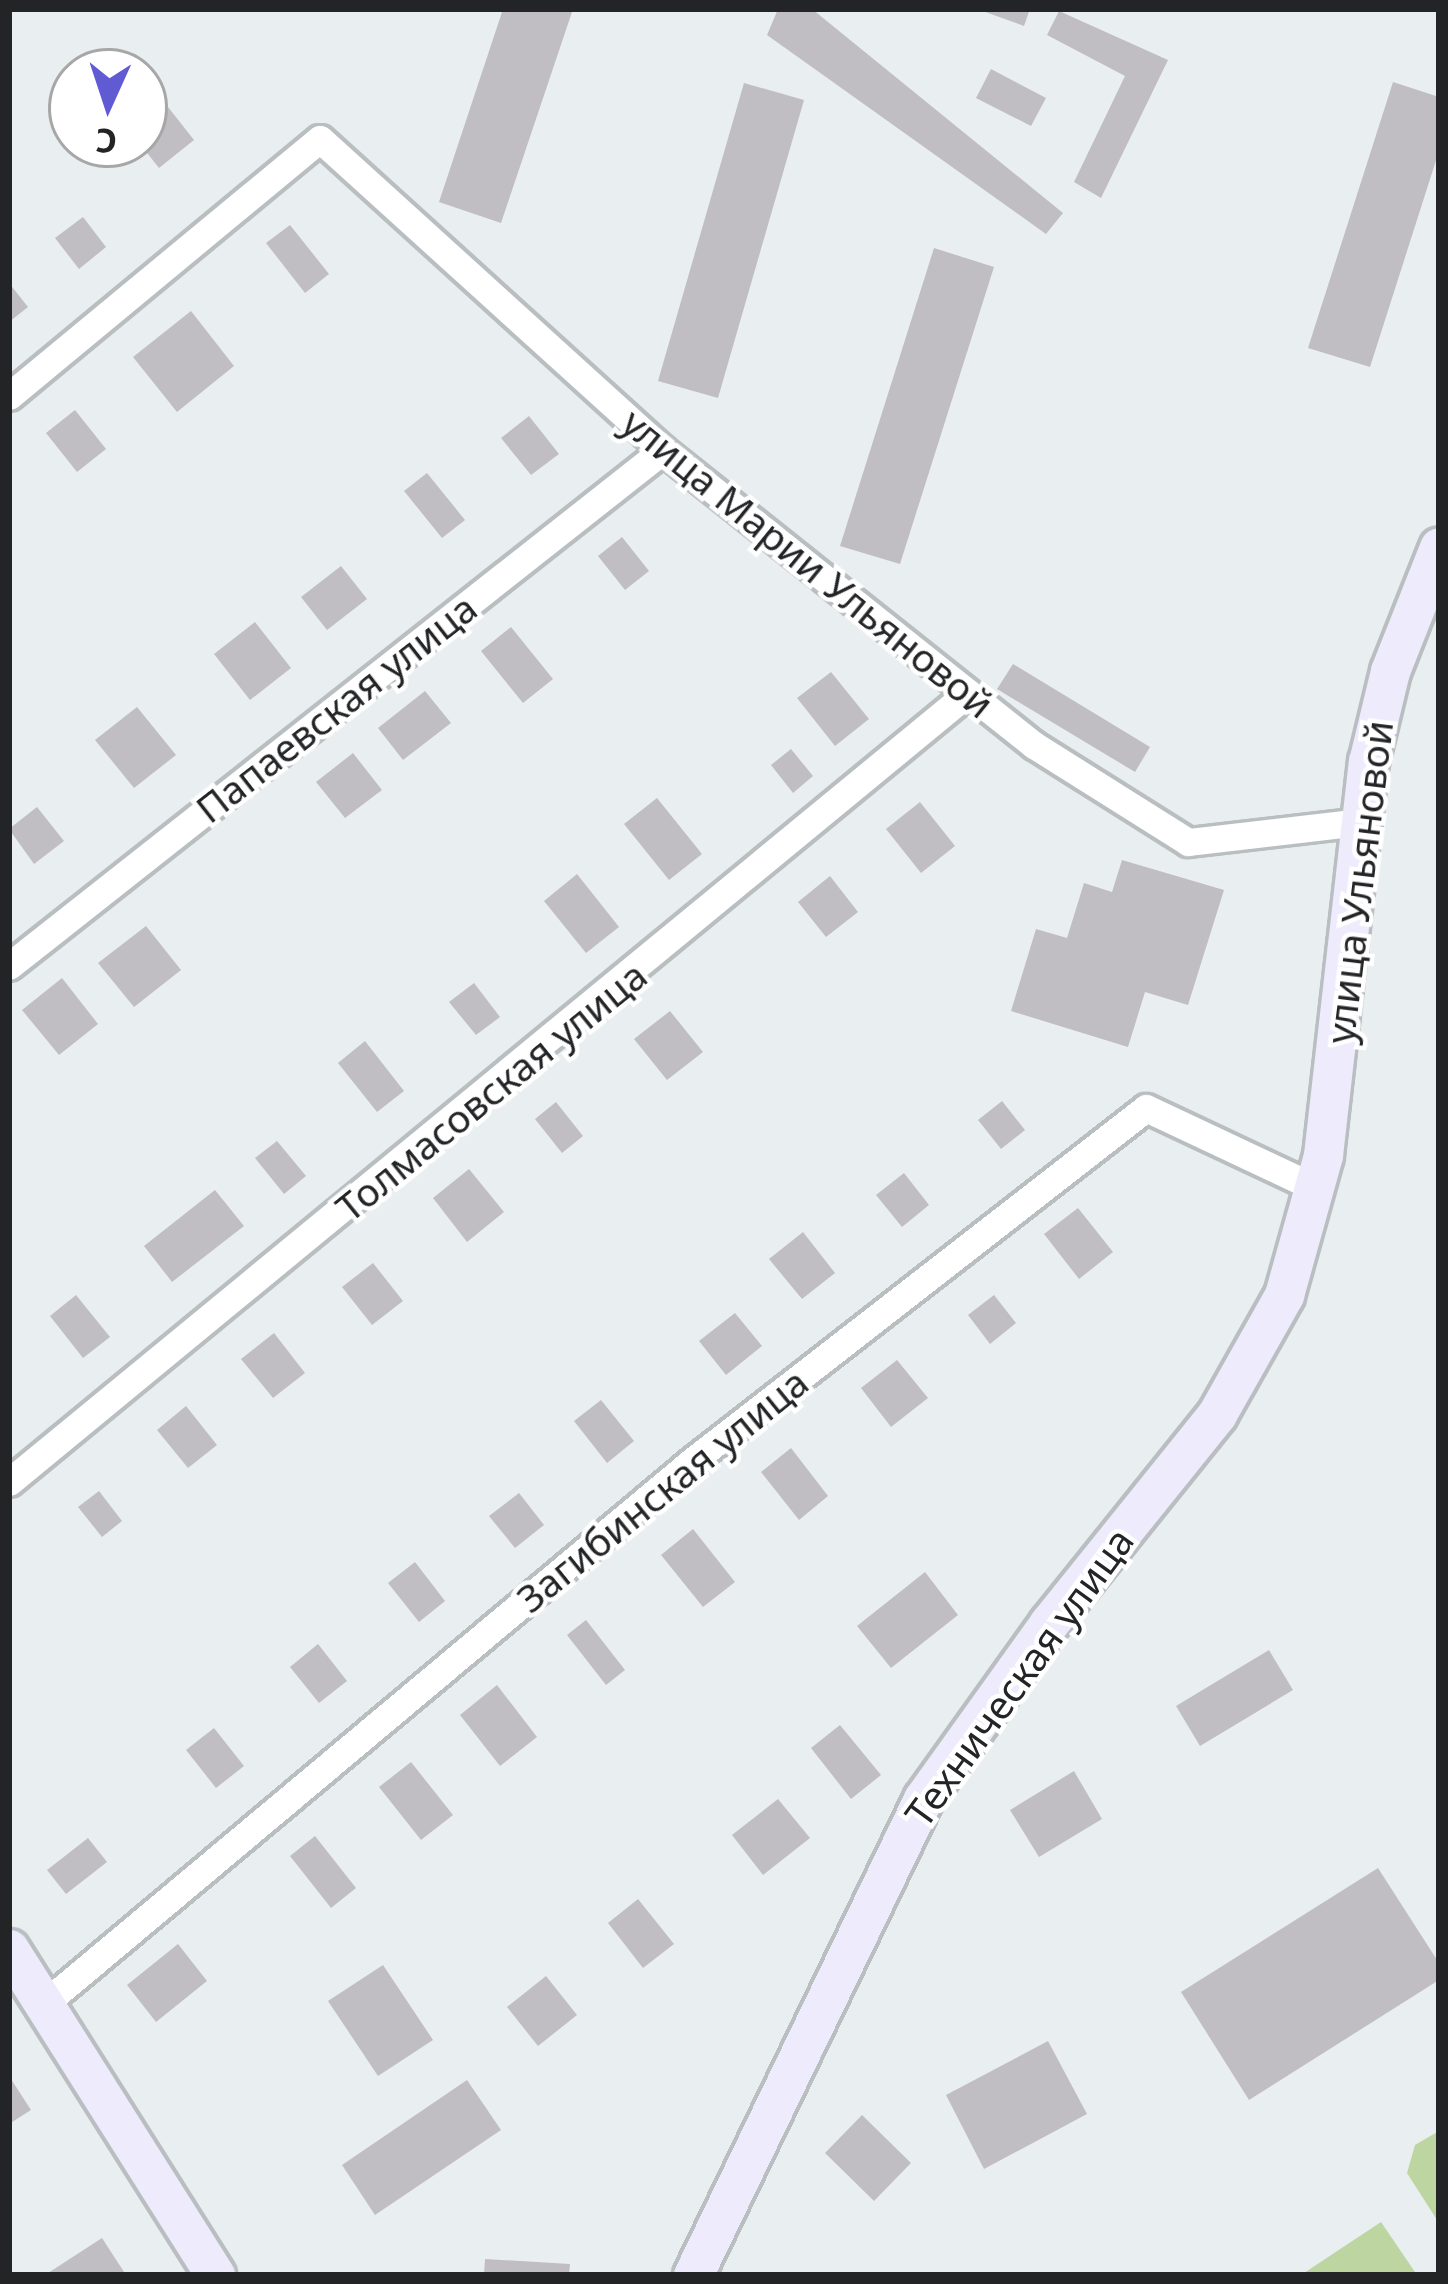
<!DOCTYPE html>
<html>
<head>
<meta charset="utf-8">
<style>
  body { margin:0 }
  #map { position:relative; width:1448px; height:2284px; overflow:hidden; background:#e9eef1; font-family:"Noto Sans",sans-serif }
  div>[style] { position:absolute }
  .green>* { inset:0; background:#bdd5a1 }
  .building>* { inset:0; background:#c0bec3 }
  .roads { filter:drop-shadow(3px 0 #b9bec1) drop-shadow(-3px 0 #b9bec1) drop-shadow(0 3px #b9bec1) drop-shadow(0 -3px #b9bec1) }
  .street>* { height:27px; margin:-13.5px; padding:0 13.5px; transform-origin:13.5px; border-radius:13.5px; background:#fff }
  .secondary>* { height:39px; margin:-19.5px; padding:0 19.5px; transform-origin:19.5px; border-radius:19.5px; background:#eeebfc }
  span { translate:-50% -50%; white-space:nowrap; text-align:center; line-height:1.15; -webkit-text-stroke:9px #fff; paint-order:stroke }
  .street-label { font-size:39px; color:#232426 }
  .frame { position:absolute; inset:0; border:12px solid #232426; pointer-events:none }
  .north { position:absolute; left:48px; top:48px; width:120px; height:120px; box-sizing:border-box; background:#fff; border:3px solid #a7a7a8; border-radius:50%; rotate:183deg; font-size:33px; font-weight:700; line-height:48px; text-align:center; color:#232426 }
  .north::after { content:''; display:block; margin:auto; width:42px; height:54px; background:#605ad3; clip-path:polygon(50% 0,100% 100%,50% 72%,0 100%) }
</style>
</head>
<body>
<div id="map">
  <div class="green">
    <i style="clip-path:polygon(1439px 2131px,1439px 2223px,1407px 2173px,1415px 2145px)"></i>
    <i style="clip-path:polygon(1381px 2222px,1417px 2275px,1301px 2275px)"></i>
  </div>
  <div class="building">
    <i style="clip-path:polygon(503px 9px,573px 9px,501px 223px,439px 202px)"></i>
    <i style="clip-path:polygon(778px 9px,812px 9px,1063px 213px,1046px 234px,767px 35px)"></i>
    <i style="clip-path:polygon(977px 9px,1030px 9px,1024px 26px)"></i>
    <i style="clip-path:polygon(1059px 11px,1168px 60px,1101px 198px,1074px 182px,1125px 76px,1047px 35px)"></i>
    <i style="clip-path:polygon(991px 69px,1046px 98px,1031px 126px,976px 98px)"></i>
    <i style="clip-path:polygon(1393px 82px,1439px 97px,1439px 151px,1370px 367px,1308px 348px)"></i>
    <i style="clip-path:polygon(744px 83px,804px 100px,718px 398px,658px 381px)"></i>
    <i style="clip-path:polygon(168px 107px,194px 140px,159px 168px,140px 144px,144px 126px)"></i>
    <i style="clip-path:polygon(83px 217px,106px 247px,79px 269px,55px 238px)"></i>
    <i style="clip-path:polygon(290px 225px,329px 274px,305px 293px,266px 243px)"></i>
    <i style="clip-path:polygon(934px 248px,994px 267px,900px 564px,840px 546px)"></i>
    <i style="clip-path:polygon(9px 283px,28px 307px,9px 322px)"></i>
    <i style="clip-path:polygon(191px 311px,234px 366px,177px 412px,133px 357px)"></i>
    <i style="clip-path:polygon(75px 410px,106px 449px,77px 472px,46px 433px)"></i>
    <i style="clip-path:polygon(529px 416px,559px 454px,531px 475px,501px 438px)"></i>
    <i style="clip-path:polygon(427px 473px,465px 520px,442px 538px,404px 491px)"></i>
    <i style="clip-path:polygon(622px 537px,649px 571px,625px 590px,598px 556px)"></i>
    <i style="clip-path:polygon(341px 566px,367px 599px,327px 630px,301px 597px)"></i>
    <i style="clip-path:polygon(255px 622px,291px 668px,250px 700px,214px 654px)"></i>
    <i style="clip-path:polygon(511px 627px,553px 679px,523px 703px,481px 651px)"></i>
    <i style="clip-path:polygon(1013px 664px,1150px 747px,1135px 772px,997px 689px)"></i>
    <i style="clip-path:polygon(831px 672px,869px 719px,835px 746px,797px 698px)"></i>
    <i style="clip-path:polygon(425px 691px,451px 723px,403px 760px,378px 728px)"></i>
    <i style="clip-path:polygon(137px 707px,176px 755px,134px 788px,95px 740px)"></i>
    <i style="clip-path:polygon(791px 749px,813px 776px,793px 793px,771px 765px)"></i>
    <i style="clip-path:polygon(353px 753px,382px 790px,345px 818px,316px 782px)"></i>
    <i style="clip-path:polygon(657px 798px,702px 854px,669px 880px,624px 824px)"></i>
    <i style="clip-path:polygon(920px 802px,955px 846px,921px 873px,886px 829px)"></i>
    <i style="clip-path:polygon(37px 807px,64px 841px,34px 864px,9px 829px)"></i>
    <i style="clip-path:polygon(1122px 860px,1224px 890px,1188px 1005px,1145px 992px,1128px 1047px,1011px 1011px,1036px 929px,1067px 938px,1084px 883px,1112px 892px)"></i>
    <i style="clip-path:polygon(577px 874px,619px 927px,586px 953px,544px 901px)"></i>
    <i style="clip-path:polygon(830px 876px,858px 912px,826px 937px,798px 902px)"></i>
    <i style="clip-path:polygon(146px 926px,181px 970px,134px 1007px,98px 963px)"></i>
    <i style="clip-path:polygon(62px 978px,98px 1024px,59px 1055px,22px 1010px)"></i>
    <i style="clip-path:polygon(474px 983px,500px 1017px,476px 1035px,449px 1002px)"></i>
    <i style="clip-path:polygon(670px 1011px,703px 1052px,667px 1080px,634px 1039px)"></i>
    <i style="clip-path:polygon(365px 1041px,404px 1091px,377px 1112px,338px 1063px)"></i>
    <i style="clip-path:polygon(1002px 1101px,1025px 1130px,1001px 1149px,978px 1120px)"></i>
    <i style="clip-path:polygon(556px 1102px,583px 1136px,562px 1153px,535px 1119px)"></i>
    <i style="clip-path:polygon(277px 1141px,306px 1176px,284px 1194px,255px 1158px)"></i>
    <i style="clip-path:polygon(469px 1169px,504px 1212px,467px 1242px,433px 1198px)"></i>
    <i style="clip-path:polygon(904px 1173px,929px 1205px,902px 1227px,876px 1195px)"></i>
    <i style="clip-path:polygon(215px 1190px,244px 1226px,172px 1282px,144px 1246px)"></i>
    <i style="clip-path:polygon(1078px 1208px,1113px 1252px,1079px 1279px,1044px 1234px)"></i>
    <i style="clip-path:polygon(803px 1232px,835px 1273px,802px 1299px,769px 1259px)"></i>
    <i style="clip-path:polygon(373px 1263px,403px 1301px,372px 1325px,342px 1287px)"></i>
    <i style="clip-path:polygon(76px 1295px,110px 1337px,83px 1358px,50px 1316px)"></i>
    <i style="clip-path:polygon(994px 1295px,1016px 1323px,990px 1344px,968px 1315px)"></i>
    <i style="clip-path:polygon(735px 1313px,762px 1346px,726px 1375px,699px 1341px)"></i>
    <i style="clip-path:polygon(274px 1333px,305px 1373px,273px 1398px,241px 1359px)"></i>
    <i style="clip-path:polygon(897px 1360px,928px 1398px,891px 1427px,861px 1388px)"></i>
    <i style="clip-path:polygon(601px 1400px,634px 1441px,607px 1463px,574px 1421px)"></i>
    <i style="clip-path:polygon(186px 1406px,217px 1445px,188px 1468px,157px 1430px)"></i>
    <i style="clip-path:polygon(791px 1448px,828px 1496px,799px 1520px,761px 1472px)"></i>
    <i style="clip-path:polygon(99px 1491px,122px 1521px,102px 1537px,78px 1507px)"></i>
    <i style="clip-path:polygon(519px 1493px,544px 1525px,515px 1548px,489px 1516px)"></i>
    <i style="clip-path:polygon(693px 1529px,735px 1582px,703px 1607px,661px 1555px)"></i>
    <i style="clip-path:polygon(415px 1562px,445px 1601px,419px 1622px,388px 1583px)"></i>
    <i style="clip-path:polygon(925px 1572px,958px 1615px,891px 1668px,857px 1626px)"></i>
    <i style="clip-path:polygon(586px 1620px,625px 1670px,606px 1685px,567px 1635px)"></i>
    <i style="clip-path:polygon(318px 1644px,347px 1681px,319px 1703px,290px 1667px)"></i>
    <i style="clip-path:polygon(1269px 1650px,1293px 1690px,1200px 1746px,1176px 1706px)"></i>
    <i style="clip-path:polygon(497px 1685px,537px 1737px,500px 1766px,460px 1715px)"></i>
    <i style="clip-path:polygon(840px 1725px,881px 1775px,851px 1799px,811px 1748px)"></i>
    <i style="clip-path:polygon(214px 1728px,244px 1766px,216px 1788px,186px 1750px)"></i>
    <i style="clip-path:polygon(411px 1762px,453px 1815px,421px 1840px,379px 1787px)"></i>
    <i style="clip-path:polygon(1074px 1771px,1102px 1819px,1039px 1857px,1010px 1810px)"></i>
    <i style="clip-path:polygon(778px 1799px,810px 1838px,763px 1875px,732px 1835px)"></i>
    <i style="clip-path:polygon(315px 1836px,356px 1888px,331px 1908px,290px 1856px)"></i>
    <i style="clip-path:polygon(88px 1838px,107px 1862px,66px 1894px,47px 1870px)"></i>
    <i style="clip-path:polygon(1378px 1868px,1439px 1963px,1439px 1980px,1249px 2100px,1181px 1992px)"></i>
    <i style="clip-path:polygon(638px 1899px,674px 1944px,643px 1968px,608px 1923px)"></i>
    <i style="clip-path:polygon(178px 1944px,207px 1981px,156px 2022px,127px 1985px)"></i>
    <i style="clip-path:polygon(383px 1965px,433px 2040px,378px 2076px,328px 2001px)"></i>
    <i style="clip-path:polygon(546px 1976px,577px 2015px,538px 2046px,507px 2007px)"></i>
    <i style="clip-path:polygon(1048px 2041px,1087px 2114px,984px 2169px,946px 2095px)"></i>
    <i style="clip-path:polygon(9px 2076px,31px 2110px,9px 2124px)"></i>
    <i style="clip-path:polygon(467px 2080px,501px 2130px,375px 2215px,342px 2165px)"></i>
    <i style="clip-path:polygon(862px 2115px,911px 2163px,874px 2201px,825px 2153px)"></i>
    <i style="clip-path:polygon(102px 2238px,126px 2275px,45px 2275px)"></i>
    <i style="clip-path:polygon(485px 2259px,570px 2264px,569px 2275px,484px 2275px)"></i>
  </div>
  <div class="roads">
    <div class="street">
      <i style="left:9px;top:396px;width:403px;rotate:-39.6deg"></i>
      <i style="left:320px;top:139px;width:463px;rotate:42.2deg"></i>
      <i style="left:663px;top:450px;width:474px;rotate:38.5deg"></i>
      <i style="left:1034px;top:745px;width:182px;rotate:32.2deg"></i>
      <i style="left:1188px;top:842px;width:174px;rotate:-6.6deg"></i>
      <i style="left:9px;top:966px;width:833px;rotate:-38.27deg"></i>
      <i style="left:9px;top:1482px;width:1242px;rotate:-39.45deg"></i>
      <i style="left:44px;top:2004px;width:844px;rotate:-39.95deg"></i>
      <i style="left:691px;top:1462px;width:576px;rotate:-37.88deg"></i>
      <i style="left:1146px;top:1108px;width:186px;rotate:25.2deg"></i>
    </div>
    <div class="secondary">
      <i style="left:9px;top:1949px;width:386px;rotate:57.7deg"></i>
      <i style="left:693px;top:2275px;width:529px;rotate:-64.21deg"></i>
      <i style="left:923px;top:1799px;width:216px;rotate:-54.4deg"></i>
      <i style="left:1049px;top:1623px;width:268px;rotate:-51.2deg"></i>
      <i style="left:1217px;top:1414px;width:137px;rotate:-60.6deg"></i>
      <i style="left:1284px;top:1295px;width:145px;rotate:-74.4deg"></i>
      <i style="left:1323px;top:1155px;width:396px;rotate:-83.5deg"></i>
      <i style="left:1368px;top:762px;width:94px;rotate:-76.4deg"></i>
      <i style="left:1390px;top:671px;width:133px;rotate:-68.4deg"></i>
    </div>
  </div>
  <div class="street-label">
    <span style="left:808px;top:563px;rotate:39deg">улица Марии Ульяновой</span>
    <span style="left:336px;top:708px;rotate:-38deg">Папаевская улица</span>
    <span style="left:1359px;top:882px;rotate:-83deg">улица Ульяновой</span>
    <span style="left:491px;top:1091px;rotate:-39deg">Толмасовская улица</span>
    <span style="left:662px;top:1490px;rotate:-39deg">Загибинская улица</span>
    <span style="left:1019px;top:1677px;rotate:-54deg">Техническая улица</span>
  </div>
  <div class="frame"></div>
  <div class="north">С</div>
</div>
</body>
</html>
